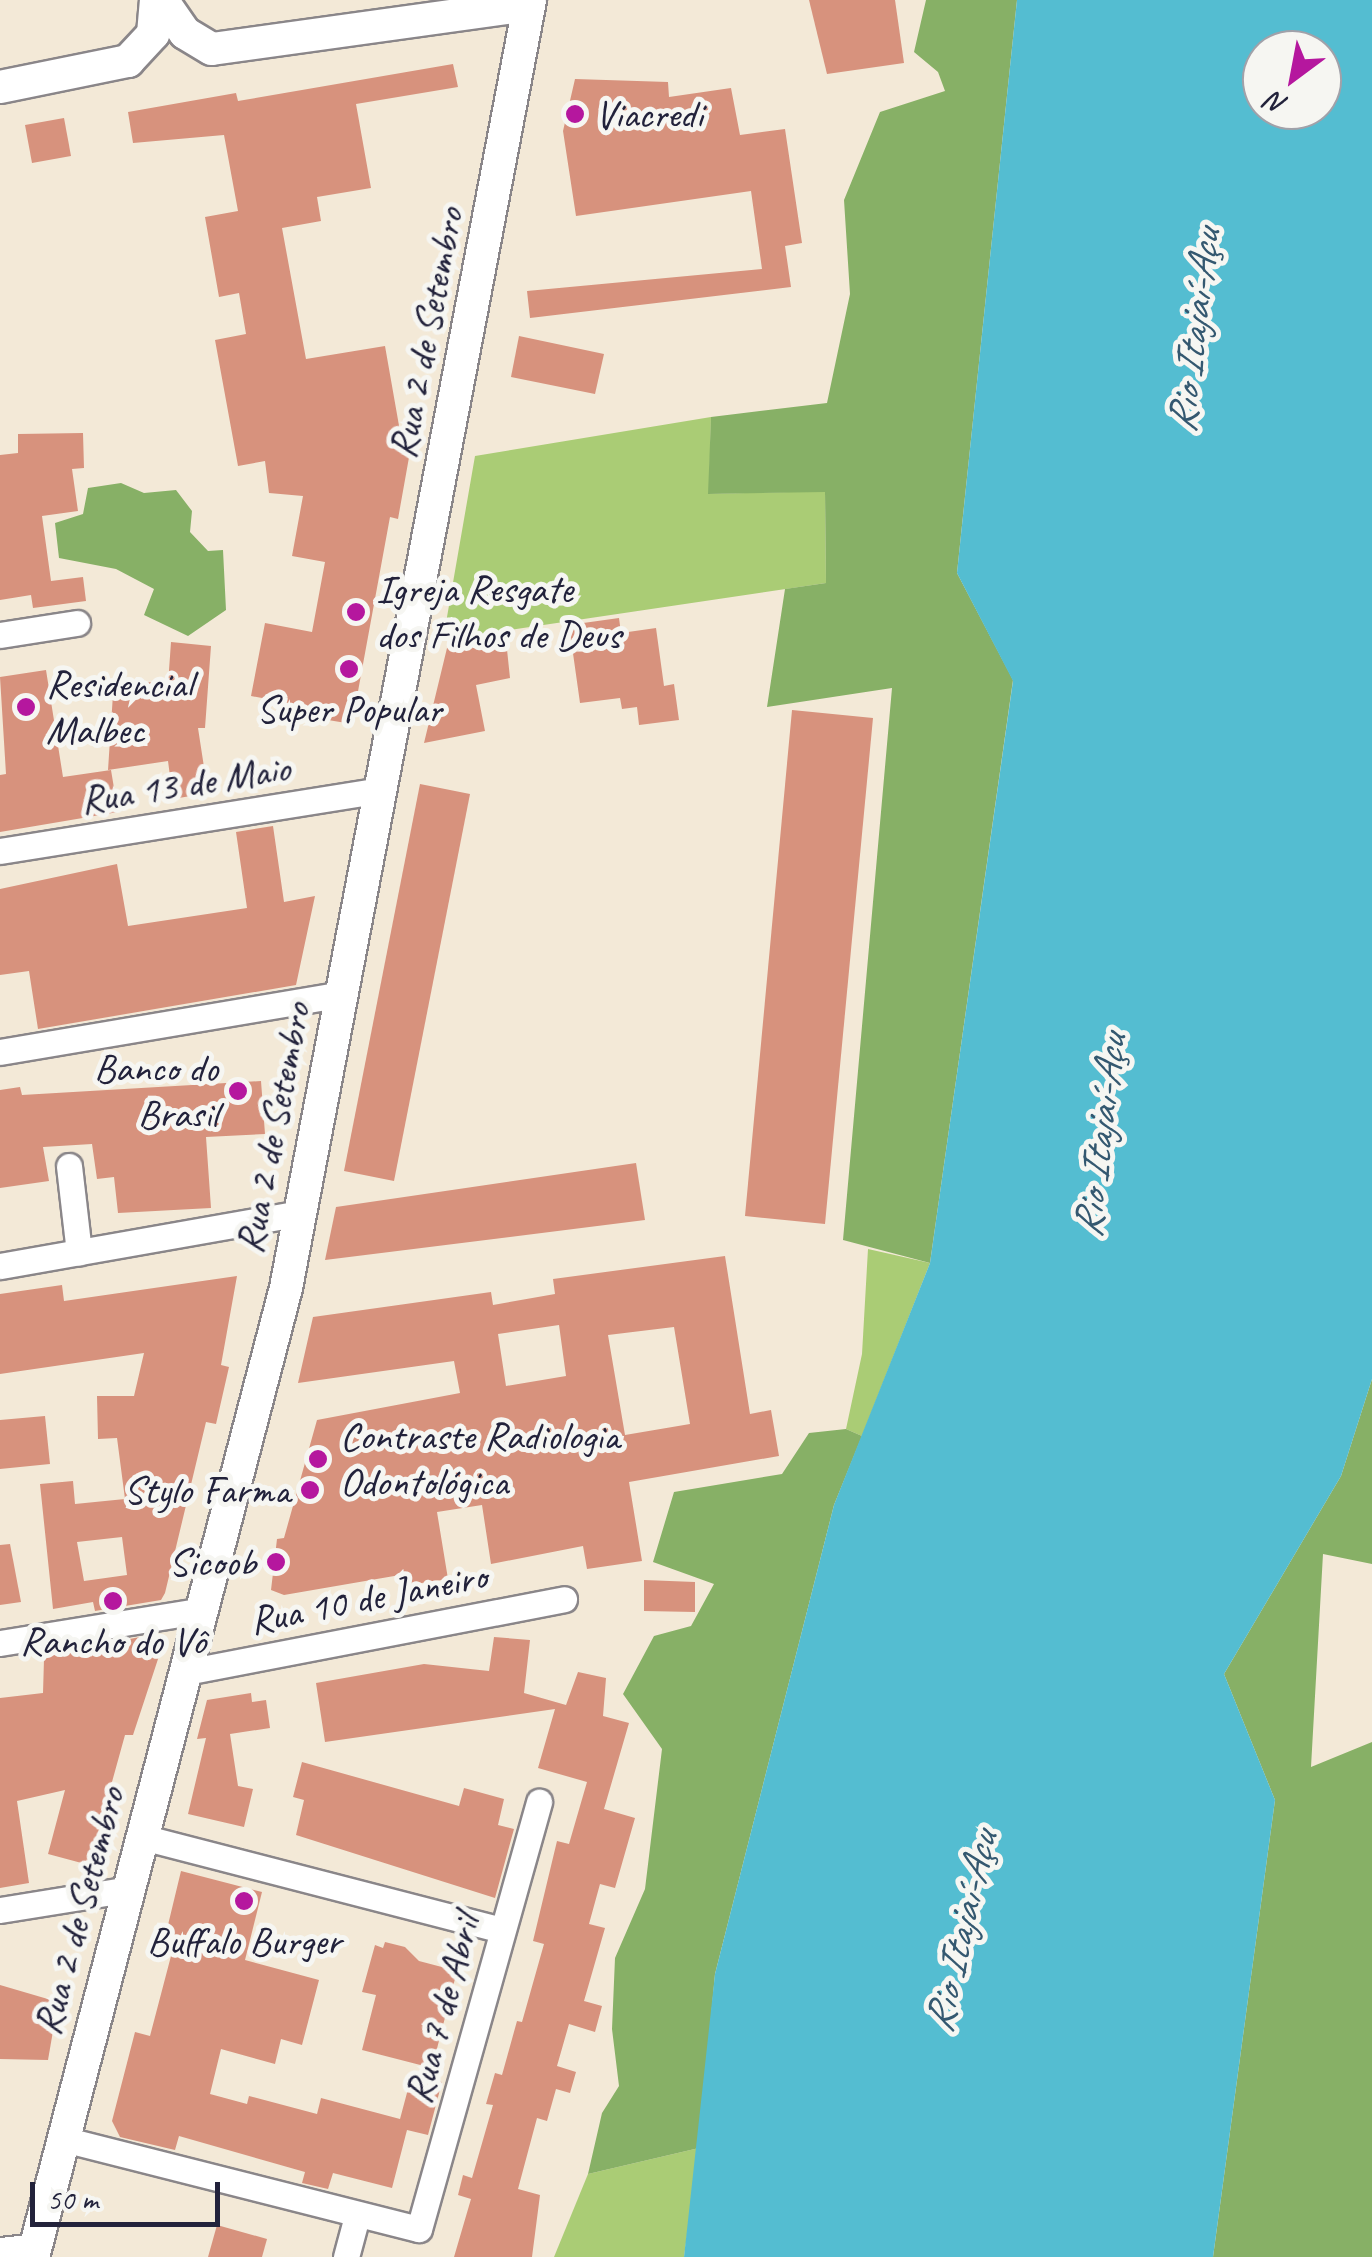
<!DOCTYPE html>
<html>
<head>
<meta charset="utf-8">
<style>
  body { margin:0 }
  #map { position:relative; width:1372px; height:2257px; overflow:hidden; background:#f3e9d7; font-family:Caveat,sans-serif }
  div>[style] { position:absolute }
  .green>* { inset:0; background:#aacc75 }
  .forest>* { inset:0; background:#87b066 }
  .water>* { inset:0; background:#54bdd1 }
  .building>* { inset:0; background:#d7927d }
  .roads { filter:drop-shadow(2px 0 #8a8689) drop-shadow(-2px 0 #8a8689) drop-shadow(0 2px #8a8689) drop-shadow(0 -2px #8a8689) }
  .minor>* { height:25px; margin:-12.5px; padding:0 12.5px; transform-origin:12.5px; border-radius:12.5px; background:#fff }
  .major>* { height:32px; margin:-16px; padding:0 16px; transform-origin:16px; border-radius:16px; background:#fff }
  .dots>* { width:28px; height:28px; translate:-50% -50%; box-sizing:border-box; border:5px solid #f6f6f2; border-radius:50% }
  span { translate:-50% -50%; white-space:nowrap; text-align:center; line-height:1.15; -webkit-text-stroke:10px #f6f6f2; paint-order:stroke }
  .poi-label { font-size:40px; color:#22223b }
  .left { translate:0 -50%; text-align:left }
  .right { translate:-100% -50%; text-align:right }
  .street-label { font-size:40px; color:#22223b }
  .water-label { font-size:42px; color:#345870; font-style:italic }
  .north { position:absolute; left:1242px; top:30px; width:100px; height:100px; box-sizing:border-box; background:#f6f6f2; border:2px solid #a1a1a9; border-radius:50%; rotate:212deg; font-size:28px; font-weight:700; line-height:40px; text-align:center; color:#22223b }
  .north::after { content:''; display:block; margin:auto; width:35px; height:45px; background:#b5179e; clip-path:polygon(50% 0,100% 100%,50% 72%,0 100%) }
  .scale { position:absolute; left:30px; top:2182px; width:190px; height:45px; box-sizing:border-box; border:5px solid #22223b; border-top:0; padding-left:12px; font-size:30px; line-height:35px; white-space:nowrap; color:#22223b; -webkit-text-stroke:8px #f6f6f2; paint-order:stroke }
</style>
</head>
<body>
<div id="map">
  <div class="green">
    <i style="clip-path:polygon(711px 417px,709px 494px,825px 491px,826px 583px,443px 640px,475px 456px)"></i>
    <i style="clip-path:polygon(868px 1249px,930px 1263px,862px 1436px,846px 1429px,862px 1354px)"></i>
    <i style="clip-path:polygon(699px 2148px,684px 2257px,554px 2257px,588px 2174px)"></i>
  </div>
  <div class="forest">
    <i style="clip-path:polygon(926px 0,1017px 0,957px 573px,1013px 680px,930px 1263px,843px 1240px,892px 688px,767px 707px,785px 589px,826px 583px,825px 492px,708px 494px,711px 417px,827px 403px,850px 294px,844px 200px,880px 112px,945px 91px,938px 72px,914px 52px)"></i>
    <i style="clip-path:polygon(121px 483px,144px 493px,176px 490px,192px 511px,190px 532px,208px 551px,223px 550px,226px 610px,188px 636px,144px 615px,154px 589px,116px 569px,59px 558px,55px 523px,83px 514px,88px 488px)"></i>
    <i style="clip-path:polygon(1372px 1379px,1372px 1564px,1323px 1554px,1311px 1767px,1372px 1742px,1372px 2257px,1213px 2257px,1275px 1800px,1224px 1674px,1341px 1476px)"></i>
    <i style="clip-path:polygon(846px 1429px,862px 1436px,834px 1505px,715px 1974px,699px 2148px,588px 2174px,602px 2113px,619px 2086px,612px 2029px,615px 1958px,645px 1889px,662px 1749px,623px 1694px,654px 1636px,691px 1626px,714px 1584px,653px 1562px,674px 1492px,782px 1474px,809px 1433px)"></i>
  </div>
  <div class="water">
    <i style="clip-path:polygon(evenodd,1017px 0,1372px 0,1372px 1379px,1341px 1476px,1224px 1674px,1275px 1800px,1213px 2257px,684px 2257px,715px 1974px,834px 1505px,930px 1263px,1013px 681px,957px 573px,1017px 0,1262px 50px,1322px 50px,1322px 110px,1262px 110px,1262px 50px)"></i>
  </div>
  <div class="building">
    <i style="clip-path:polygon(809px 0,895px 0,904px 63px,827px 74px)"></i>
    <i style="clip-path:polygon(453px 64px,458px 87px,356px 104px,371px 188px,317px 197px,321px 221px,282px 228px,306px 359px,385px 346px,401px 437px,413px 435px,398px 519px,390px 517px,352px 724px,304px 716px,305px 706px,251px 696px,265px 623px,312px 632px,325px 562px,292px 556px,303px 496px,269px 493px,265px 461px,238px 466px,215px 340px,246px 334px,239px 293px,219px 297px,205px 217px,238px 211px,224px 135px,133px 143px,128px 112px,236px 93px,238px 101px)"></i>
    <i style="clip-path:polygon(575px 79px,668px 82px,669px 97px,731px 88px,740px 135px,785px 129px,802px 243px,785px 246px,791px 287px,530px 318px,527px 291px,762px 269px,751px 191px,576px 216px,563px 131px)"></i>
    <i style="clip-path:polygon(64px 118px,71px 156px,32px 163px,25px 125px)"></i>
    <i style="clip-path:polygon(519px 336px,604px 354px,595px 394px,511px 377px)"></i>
    <i style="clip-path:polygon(83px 433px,84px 468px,72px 469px,78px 511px,42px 516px,51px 581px,83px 577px,86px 601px,33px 608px,31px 595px,0 600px,0 455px,18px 453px,18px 434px)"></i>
    <i style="clip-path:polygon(619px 618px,621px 633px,656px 628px,664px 686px,674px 684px,679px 720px,639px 725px,637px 707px,622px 709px,620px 698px,580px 703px,569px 625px)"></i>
    <i style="clip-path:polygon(506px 640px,510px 678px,476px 685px,485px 731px,424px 743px,447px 648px)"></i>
    <i style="clip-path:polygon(171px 642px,211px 646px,205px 728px,198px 728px,208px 793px,173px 799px,168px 761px,108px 770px,114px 679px,168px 684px)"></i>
    <i style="clip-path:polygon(46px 670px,63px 777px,111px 770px,118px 812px,0 832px,0 775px,6px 774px,0 677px)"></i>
    <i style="clip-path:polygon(792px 710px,873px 718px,825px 1224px,745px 1216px)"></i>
    <i style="clip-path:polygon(420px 784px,470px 794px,394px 1181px,344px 1171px)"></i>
    <i style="clip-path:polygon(273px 826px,284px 902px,315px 896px,296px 985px,38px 1029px,29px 971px,0 975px,0 889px,117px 864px,128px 926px,247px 908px,236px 832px)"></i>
    <i style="clip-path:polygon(261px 1081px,265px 1134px,206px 1137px,211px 1208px,118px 1213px,114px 1177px,97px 1179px,92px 1144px,43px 1147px,49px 1181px,0 1188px,0 1090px,20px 1087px,22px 1095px)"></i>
    <i style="clip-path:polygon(636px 1163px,645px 1220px,325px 1260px,336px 1207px)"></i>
    <i style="clip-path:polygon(evenodd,725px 1256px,750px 1414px,771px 1410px,779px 1456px,629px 1482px,642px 1561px,587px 1569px,583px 1546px,491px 1564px,482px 1505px,437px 1512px,448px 1579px,402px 1586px,400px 1575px,284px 1595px,271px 1590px,277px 1539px,284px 1538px,317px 1420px,460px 1393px,454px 1361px,298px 1383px,313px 1317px,491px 1292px,493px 1305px,555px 1294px,553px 1279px,725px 1256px,559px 1325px,566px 1376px,506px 1386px,498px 1334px,559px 1325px,725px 1256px,674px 1327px,690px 1424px,625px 1435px,608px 1335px,674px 1327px)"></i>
    <i style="clip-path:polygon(evenodd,237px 1276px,221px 1365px,229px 1367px,216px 1424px,206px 1422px,165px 1593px,161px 1600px,95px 1611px,93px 1602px,53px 1609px,40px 1484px,73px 1481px,75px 1504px,125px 1499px,117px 1438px,98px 1439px,97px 1396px,134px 1396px,144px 1353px,0 1374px,0 1294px,62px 1285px,64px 1301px,237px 1276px,122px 1537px,127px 1575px,84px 1581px,77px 1542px,122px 1537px)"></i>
    <i style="clip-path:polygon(45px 1416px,50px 1464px,0 1469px,0 1420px)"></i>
    <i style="clip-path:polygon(10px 1544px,21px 1602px,0 1605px,0 1545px)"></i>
    <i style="clip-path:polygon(644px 1580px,695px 1582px,695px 1612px,644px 1611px)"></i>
    <i style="clip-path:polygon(140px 1637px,159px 1656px,133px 1735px,125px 1735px,89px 1865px,48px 1854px,65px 1790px,17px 1801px,29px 1883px,0 1888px,0 1698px,43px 1693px,44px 1659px,57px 1653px)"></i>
    <i style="clip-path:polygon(494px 1637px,530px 1640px,524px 1693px,566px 1705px,578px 1672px,606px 1678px,603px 1716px,629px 1723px,604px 1809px,635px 1818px,615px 1888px,600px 1884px,589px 1924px,605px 1928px,584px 2001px,602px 2006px,595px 2032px,569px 2024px,557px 2066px,576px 2072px,570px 2093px,556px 2089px,547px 2121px,537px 2118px,518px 2189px,540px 2195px,532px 2257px,454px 2257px,471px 2199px,458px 2195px,463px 2175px,472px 2178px,493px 2105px,486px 2104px,495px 2073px,502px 2075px,517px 2021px,522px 2022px,544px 1944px,533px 1941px,557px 1841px,569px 1844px,587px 1782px,538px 1768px,555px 1709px,325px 1742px,316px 1683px,424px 1664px,489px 1671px)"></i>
    <i style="clip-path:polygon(251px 1693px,252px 1702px,266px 1700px,270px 1728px,230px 1734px,238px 1786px,253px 1789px,244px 1827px,188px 1814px,206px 1738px,197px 1739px,207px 1700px)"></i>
    <i style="clip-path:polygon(302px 1762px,459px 1806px,464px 1788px,504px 1799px,498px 1825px,514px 1829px,495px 1898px,296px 1835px,304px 1800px,293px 1797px)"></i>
    <i style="clip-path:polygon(181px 1871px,262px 1892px,245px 1960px,319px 1980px,302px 2045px,281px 2039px,275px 2064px,221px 2049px,210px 2094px,247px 2104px,249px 2096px,317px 2114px,321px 2098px,400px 2119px,412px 2074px,442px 2082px,428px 2135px,407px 2130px,392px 2188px,333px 2173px,328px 2189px,302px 2183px,305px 2172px,179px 2136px,175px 2150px,120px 2137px,112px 2121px,135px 2032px,150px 2036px,171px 1956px,161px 1954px)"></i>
    <i style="clip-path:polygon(385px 1942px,405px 1947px,419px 1961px,457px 1971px,432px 2068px,362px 2050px,376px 1995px,362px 1992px,375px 1945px,383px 1948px)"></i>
    <i style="clip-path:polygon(0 1985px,58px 2002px,48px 2060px,0 2059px)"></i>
    <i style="clip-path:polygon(217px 2225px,267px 2239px,262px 2257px,208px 2257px)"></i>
  </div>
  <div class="roads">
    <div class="minor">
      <i style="left:0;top:635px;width:78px;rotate:-8.9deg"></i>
      <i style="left:0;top:851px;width:387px;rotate:-9.1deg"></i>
      <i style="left:0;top:1052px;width:348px;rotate:-9.6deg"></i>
      <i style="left:69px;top:1166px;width:87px;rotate:83.4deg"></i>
      <i style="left:0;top:1266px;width:305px;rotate:-10deg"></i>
      <i style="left:0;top:1643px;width:206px;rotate:-9.2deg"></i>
      <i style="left:186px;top:1672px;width:385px;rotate:-10.9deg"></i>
      <i style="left:142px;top:1837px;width:372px;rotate:14.5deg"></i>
      <i style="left:0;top:1910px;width:131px;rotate:-9.2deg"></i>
      <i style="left:63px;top:2139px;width:367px;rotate:14.2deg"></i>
      <i style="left:419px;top:2229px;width:444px;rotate:-74.3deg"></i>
      <i style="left:0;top:2250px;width:36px;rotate:-6deg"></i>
      <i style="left:346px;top:2257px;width:42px;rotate:-75deg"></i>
    </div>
    <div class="major">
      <i style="left:162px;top:0;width:40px;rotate:55.1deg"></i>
      <i style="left:185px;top:33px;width:31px;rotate:31deg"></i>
      <i style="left:212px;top:49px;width:320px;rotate:-7.9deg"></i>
      <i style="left:0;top:87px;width:131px;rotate:-11.5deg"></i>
      <i style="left:128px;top:61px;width:37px;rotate:-47deg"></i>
      <i style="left:153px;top:34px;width:34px;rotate:-85deg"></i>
      <i style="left:33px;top:2257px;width:1001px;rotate:-75.37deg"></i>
      <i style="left:286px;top:1288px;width:1311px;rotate:-79.27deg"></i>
    </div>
  </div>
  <div class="dots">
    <i style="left:575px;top:114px;background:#b5179e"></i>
    <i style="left:356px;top:612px;background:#b5179e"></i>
    <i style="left:349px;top:669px;background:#b5179e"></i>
    <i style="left:26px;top:707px;background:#b5179e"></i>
    <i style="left:238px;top:1091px;background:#b5179e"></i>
    <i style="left:318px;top:1459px;background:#b5179e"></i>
    <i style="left:310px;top:1490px;background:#b5179e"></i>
    <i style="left:276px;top:1562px;background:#b5179e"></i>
    <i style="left:113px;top:1601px;background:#b5179e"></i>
    <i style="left:244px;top:1901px;background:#b5179e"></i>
  </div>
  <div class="poi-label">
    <span class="left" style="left:595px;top:114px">Viacredi</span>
    <span class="left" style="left:376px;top:612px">Igreja Resgate<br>dos Filhos de Deus</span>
    <span class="left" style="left:46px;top:707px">Residencial<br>Malbec</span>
    <span style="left:349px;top:709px">Super Popular</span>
    <span class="right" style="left:218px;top:1091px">Banco do<br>Brasil</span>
    <span class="left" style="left:340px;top:1459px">Contraste Radiologia<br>Odontológica</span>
    <span class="right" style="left:290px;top:1490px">Stylo Farma</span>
    <span class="right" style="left:256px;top:1562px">Sicoob</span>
    <span style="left:113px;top:1641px">Rancho do Vô</span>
    <span style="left:244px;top:1941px">Buffalo Burger</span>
  </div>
  <div class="street-label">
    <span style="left:426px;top:333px;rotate:-79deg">Rua 2 de Setembro</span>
    <span style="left:185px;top:784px;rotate:-9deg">Rua 13 de Maio</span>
    <span style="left:273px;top:1128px;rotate:-79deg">Rua 2 de Setembro</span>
    <span style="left:368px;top:1598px;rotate:-11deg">Rua 10 de Janeiro</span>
    <span style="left:79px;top:1911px;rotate:-75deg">Rua 2 de Setembro</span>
    <span style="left:442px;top:2009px;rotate:-75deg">Rua 7 de Abril</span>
  </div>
  <div class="water-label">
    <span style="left:1194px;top:331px;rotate:-83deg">Rio Itajaí-Açu</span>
    <span style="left:1100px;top:1136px;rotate:-83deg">Rio Itajaí-Açu</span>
    <span style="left:961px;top:1932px;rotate:-77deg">Rio Itajaí-Açu</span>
  </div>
  <div class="north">N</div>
  <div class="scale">50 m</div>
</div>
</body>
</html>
